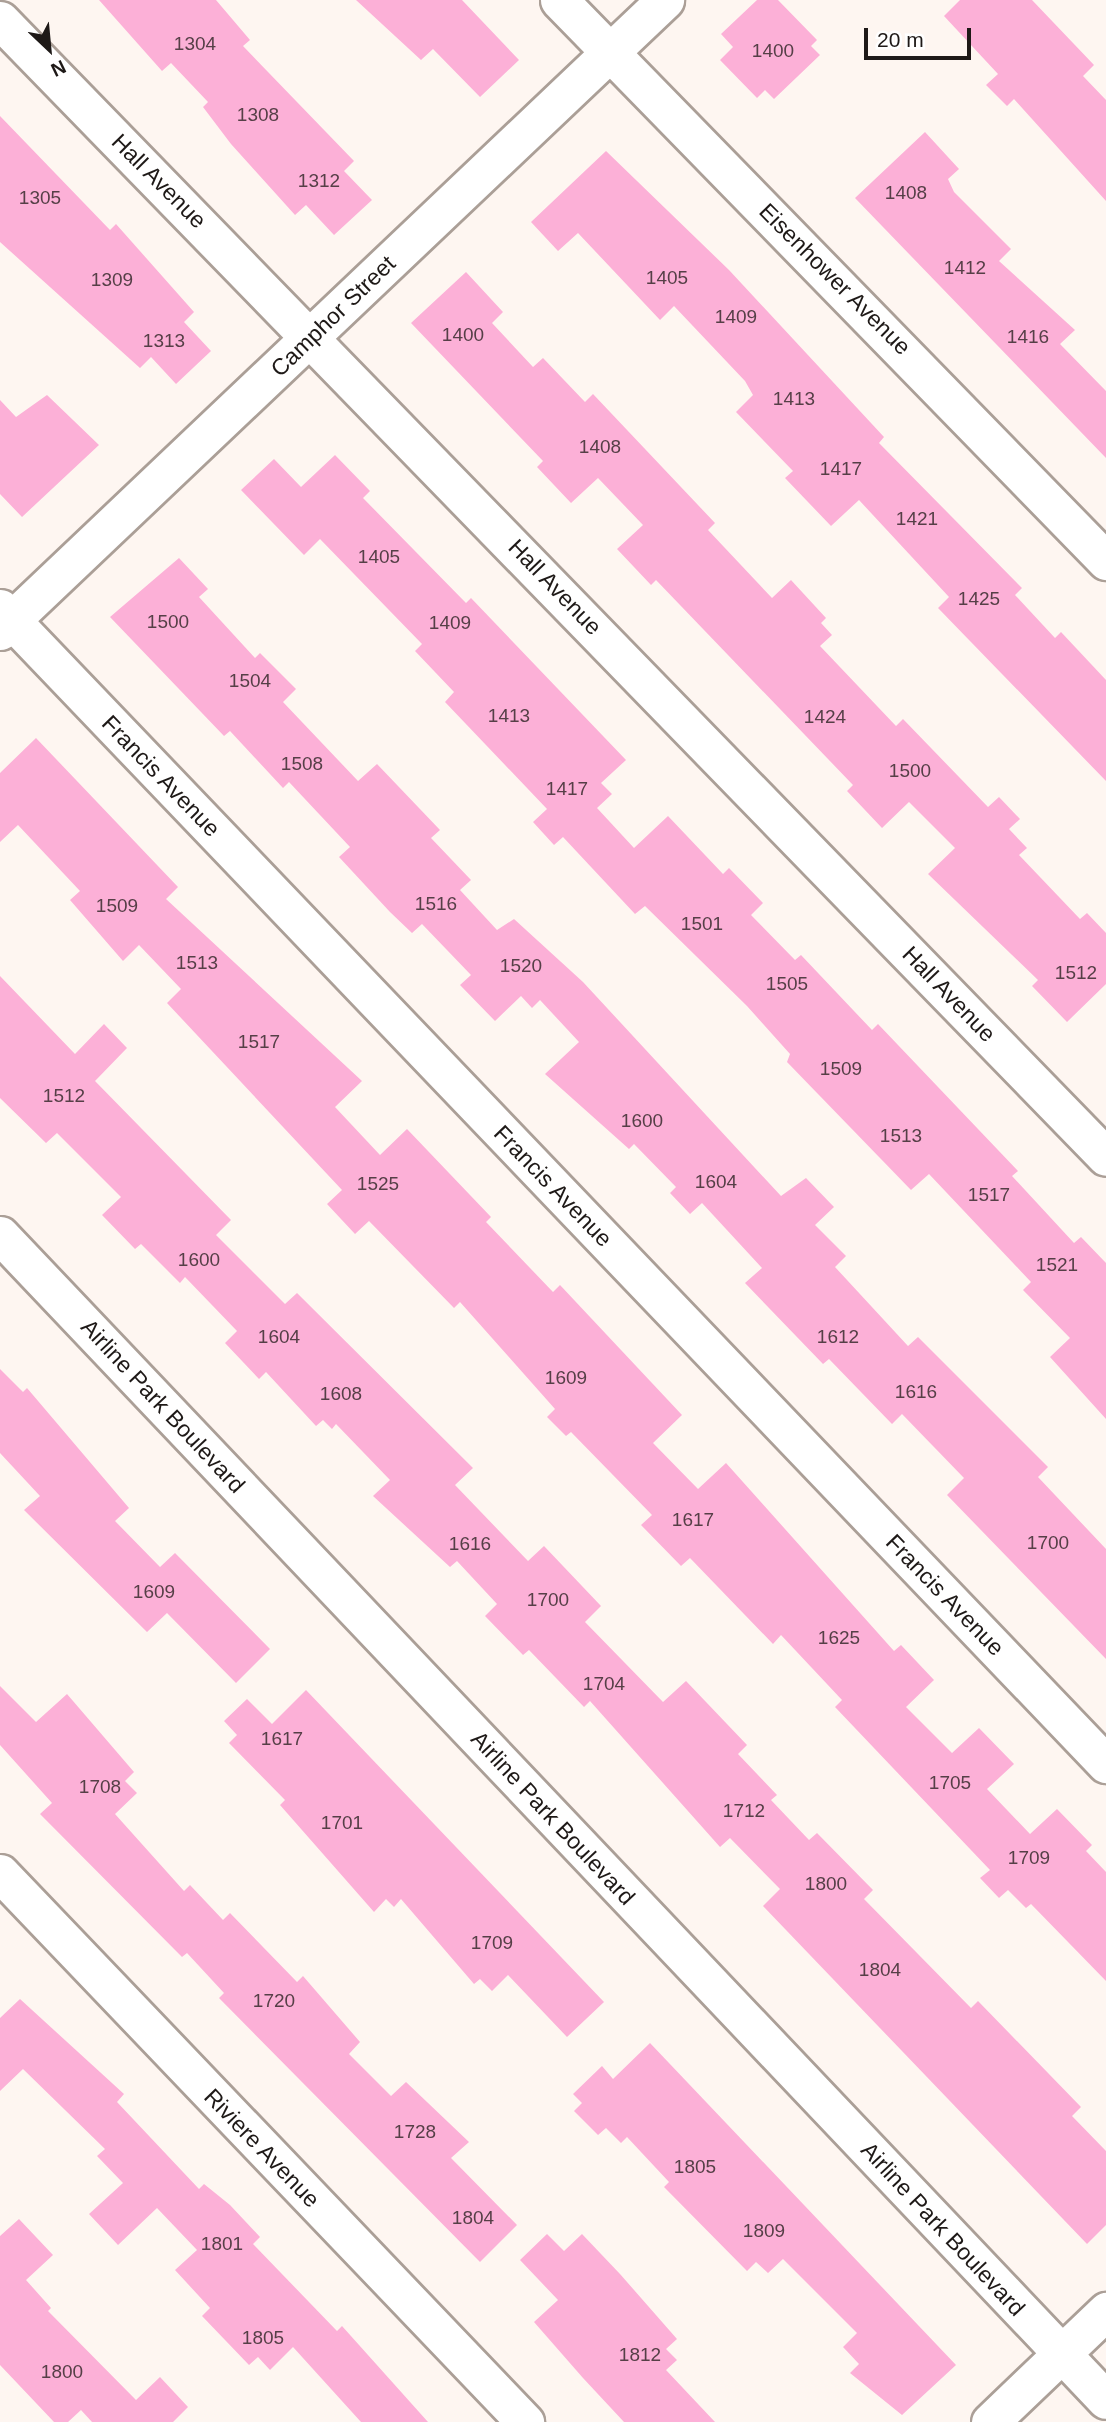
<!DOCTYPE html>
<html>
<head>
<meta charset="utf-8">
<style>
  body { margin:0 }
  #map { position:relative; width:1106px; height:2422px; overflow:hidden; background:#fef6f1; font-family:Arial,sans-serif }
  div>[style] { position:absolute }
  .building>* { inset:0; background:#fcb0d7 }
  .roads { filter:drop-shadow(2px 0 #ab9f97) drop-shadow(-2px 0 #ab9f97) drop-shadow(0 2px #ab9f97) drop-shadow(0 -2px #ab9f97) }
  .minor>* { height:37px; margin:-18.5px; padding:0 18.5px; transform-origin:18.5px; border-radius:18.5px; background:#fff }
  span { translate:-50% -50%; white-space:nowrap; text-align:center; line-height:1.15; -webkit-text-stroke:5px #fff; paint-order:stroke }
  .number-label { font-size:19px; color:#563f47 }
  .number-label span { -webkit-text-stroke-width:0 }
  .street-label { font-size:23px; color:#1e1917 }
  .north { position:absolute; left:14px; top:14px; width:70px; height:70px; -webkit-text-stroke:5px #fff; paint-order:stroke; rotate:154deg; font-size:19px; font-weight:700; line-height:28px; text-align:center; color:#1e1917 }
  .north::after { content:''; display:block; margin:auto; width:24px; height:32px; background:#1e1917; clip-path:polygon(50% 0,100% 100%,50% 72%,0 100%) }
  .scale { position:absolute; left:864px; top:28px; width:107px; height:32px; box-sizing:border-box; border:4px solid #1e1917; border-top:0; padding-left:9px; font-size:21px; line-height:24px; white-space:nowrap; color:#1e1917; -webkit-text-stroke:5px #fff; paint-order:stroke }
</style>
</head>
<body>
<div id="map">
  <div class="building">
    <i style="clip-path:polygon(99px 0,216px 0,250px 40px,243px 46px,354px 161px,344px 171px,372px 200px,334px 235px,306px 205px,295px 215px,231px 144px,203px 107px,208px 102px,171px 63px,162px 71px)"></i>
    <i style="clip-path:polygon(356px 0,462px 0,519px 60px,480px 97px,433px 49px,421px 60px)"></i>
    <i style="clip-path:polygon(757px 0,778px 0,817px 40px,811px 46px,820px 55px,774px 99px,765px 90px,757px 98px,720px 60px,733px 47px,721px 34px)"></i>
    <i style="clip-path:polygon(960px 0,1032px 0,1094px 65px,1083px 76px,1106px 100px,1106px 201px,1014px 99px,1007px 106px,986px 85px,998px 74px,944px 16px)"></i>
    <i style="clip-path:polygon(0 116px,110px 230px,116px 224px,194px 312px,184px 322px,211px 351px,176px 384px,151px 357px,140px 368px,0 242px)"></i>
    <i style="clip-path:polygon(925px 132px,959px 169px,948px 179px,954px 192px,1011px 249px,999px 261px,1075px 330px,1060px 344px,1106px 391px,1106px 458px,855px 198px)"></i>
    <i style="clip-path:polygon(606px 151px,729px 270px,884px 437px,879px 443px,1022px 588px,1015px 595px,1055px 638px,1061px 632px,1106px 680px,1106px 781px,938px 608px,949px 597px,859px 500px,831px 526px,785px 478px,793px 471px,736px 412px,753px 395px,745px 381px,674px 306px,660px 320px,578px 233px,558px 251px,531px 222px)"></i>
    <i style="clip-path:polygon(466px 272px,503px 312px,492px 323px,533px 367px,543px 358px,585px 402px,593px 394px,715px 523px,708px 530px,772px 598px,791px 580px,826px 618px,821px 623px,832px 635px,820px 646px,896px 726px,903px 719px,988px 807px,999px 797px,1020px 819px,1009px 829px,1027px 848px,1019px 855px,1080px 919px,1087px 913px,1106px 933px,1106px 984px,1067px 1022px,1032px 986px,1038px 980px,928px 874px,955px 848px,909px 802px,882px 828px,847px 791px,853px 785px,656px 580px,651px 585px,617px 549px,643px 525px,598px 478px,571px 503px,537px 467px,543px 461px,411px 323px)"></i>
    <i style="clip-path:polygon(47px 395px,99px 445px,22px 517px,0 494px,0 400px,16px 417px)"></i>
    <i style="clip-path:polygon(335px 455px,370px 491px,363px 498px,466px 603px,471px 598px,626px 760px,601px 783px,612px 794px,597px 808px,634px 848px,668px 816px,723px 874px,729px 868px,763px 903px,751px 915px,795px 960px,801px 955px,872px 1030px,878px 1024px,1018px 1171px,1012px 1176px,1074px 1243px,1081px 1237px,1106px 1263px,1106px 1419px,1050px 1357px,1070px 1338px,1023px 1290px,1031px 1282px,929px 1174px,911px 1190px,787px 1062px,790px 1054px,747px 1006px,645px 906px,635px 914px,563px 837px,554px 845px,533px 822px,547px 809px,445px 702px,454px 692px,415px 651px,422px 644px,320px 539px,304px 555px,241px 490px,274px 459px,301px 487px)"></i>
    <i style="clip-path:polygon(179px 558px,208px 589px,199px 597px,255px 658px,260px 653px,296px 689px,283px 702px,358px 781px,377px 764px,440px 830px,431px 838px,471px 880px,460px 890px,497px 930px,514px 919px,583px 982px,781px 1196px,806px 1178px,834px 1207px,815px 1225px,846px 1256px,835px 1267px,908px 1346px,918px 1337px,1048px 1467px,1038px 1477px,1106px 1549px,1106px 1659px,947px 1495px,964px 1478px,902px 1414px,892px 1424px,829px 1359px,823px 1364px,745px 1283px,762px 1268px,702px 1203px,690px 1214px,670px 1193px,676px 1187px,634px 1144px,629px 1149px,545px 1074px,579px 1042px,540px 1000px,532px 1008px,521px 996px,495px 1021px,460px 985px,471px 975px,422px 924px,412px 933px,390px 912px,339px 857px,350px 847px,289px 782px,283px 788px,230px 731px,224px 736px,110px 617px)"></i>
    <i style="clip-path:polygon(36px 738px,178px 887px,166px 899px,362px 1081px,335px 1107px,380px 1155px,407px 1129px,491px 1217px,486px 1222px,553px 1292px,560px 1285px,682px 1415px,653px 1443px,698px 1489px,726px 1463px,894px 1651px,901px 1645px,934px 1680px,906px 1707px,952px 1753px,979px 1728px,1014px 1764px,987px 1789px,1030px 1834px,1057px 1809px,1092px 1845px,1086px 1851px,1106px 1872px,1106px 1981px,1031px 1904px,1026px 1908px,1008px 1890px,999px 1898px,980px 1878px,990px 1870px,835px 1707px,842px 1700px,781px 1635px,773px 1644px,690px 1558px,681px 1566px,641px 1525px,652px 1515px,571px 1432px,566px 1436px,547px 1417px,555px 1409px,460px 1302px,454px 1308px,369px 1221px,355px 1234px,327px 1204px,342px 1190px,167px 1003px,181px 989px,139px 945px,123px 961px,70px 900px,80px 891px,18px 825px,0 842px,0 773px)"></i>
    <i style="clip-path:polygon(0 976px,75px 1054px,104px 1024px,127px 1048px,95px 1081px,231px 1220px,216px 1235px,285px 1304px,297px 1293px,473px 1468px,455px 1485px,528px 1561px,544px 1546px,601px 1606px,585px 1622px,663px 1702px,686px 1681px,747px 1745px,738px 1754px,777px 1795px,771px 1800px,809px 1840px,817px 1833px,873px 1890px,864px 1899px,971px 2008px,978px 2001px,1081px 2107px,1072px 2116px,1106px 2151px,1106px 2225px,1087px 2244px,763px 1906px,780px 1889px,730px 1838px,720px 1847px,590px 1701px,584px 1707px,529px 1650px,523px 1655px,485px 1616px,497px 1604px,457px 1561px,450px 1567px,373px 1496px,390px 1480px,336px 1424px,332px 1429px,323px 1420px,316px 1426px,266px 1372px,259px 1379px,225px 1343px,237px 1331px,185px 1277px,180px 1283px,141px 1244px,135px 1249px,102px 1215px,121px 1197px,57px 1133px,46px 1143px,0 1098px)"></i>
    <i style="clip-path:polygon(0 1369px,23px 1392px,27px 1388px,129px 1508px,115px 1521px,160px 1567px,175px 1553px,270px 1649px,236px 1683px,167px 1613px,147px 1632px,24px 1510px,40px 1496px,0 1453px)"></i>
    <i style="clip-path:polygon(0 1686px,36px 1722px,67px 1694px,134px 1772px,125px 1781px,137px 1793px,115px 1814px,184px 1891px,190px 1885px,223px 1920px,230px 1913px,297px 1982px,303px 1976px,360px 2042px,349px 2054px,391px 2096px,406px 2082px,469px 2142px,451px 2158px,517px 2225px,480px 2262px,219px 1998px,224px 1993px,187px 1953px,182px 1957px,40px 1814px,52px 1803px,0 1745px)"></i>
    <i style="clip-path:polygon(306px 1690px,604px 2002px,567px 2037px,508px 1975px,492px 1991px,480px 1979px,474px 1984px,401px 1899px,394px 1907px,386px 1899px,374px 1912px,280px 1805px,285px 1800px,229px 1743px,237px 1735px,224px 1721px,247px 1699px,272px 1724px)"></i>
    <i style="clip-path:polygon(20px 1999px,124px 2094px,117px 2102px,199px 2189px,204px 2184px,230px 2205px,260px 2237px,253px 2244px,337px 2331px,342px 2326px,428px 2422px,361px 2422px,293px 2347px,270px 2370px,258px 2357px,249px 2365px,202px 2316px,210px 2308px,175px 2270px,197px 2250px,157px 2208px,118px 2245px,89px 2214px,123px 2183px,97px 2156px,105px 2149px,23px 2069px,0 2091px,0 2018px)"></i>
    <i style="clip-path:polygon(650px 2043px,956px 2365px,902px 2415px,850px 2373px,859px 2364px,843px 2347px,857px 2333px,783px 2259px,768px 2273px,756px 2262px,747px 2271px,664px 2187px,669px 2182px,627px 2137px,621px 2143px,606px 2128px,598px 2135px,574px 2111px,582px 2103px,573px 2094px,602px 2066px,613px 2079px)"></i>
    <i style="clip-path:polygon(19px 2219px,53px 2255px,26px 2280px,51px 2308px,48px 2311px,136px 2400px,160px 2377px,188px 2407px,173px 2422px,92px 2422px,81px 2410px,68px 2422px,54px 2422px,0 2365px,0 2236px)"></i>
    <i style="clip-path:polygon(547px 2234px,564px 2251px,582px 2234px,620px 2274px,677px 2339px,666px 2349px,677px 2360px,666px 2370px,715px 2422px,624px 2422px,583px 2378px,534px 2322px,558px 2300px,520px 2260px)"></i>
  </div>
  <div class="roads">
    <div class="minor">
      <i style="left:559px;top:0;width:784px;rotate:45.72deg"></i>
      <i style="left:0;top:20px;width:1586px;rotate:45.79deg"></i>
      <i style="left:0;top:608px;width:1600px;rotate:46.27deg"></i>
      <i style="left:0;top:631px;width:917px;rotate:-43.5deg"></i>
      <i style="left:0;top:1235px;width:1606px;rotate:46.49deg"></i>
      <i style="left:0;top:1873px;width:760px;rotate:46.28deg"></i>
      <i style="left:990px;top:2422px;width:161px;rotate:-43.7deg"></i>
    </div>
  </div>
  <div class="number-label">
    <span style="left:195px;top:44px">1304</span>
    <span style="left:773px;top:51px">1400</span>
    <span style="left:258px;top:115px">1308</span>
    <span style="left:319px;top:181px">1312</span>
    <span style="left:906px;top:193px">1408</span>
    <span style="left:40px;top:198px">1305</span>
    <span style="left:965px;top:268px">1412</span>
    <span style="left:667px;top:278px">1405</span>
    <span style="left:112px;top:280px">1309</span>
    <span style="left:736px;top:317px">1409</span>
    <span style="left:463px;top:335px">1400</span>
    <span style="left:1028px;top:337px">1416</span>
    <span style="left:164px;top:341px">1313</span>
    <span style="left:794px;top:399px">1413</span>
    <span style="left:600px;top:447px">1408</span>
    <span style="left:841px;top:469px">1417</span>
    <span style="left:917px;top:519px">1421</span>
    <span style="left:379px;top:557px">1405</span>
    <span style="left:979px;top:599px">1425</span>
    <span style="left:168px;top:622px">1500</span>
    <span style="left:450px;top:623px">1409</span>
    <span style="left:250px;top:681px">1504</span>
    <span style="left:509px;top:716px">1413</span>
    <span style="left:825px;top:717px">1424</span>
    <span style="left:302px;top:764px">1508</span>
    <span style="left:910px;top:771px">1500</span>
    <span style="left:567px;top:789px">1417</span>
    <span style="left:436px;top:904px">1516</span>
    <span style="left:117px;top:906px">1509</span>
    <span style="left:702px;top:924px">1501</span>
    <span style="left:197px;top:963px">1513</span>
    <span style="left:521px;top:966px">1520</span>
    <span style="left:1076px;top:973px">1512</span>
    <span style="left:787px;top:984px">1505</span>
    <span style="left:259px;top:1042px">1517</span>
    <span style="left:841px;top:1069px">1509</span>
    <span style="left:64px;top:1096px">1512</span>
    <span style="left:642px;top:1121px">1600</span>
    <span style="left:901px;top:1136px">1513</span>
    <span style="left:716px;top:1182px">1604</span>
    <span style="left:378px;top:1184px">1525</span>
    <span style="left:989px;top:1195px">1517</span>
    <span style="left:199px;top:1260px">1600</span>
    <span style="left:1057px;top:1265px">1521</span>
    <span style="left:279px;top:1337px">1604</span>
    <span style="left:838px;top:1337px">1612</span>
    <span style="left:566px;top:1378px">1609</span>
    <span style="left:916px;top:1392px">1616</span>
    <span style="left:341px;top:1394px">1608</span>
    <span style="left:693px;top:1520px">1617</span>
    <span style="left:1048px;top:1543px">1700</span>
    <span style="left:470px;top:1544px">1616</span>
    <span style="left:154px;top:1592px">1609</span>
    <span style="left:548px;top:1600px">1700</span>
    <span style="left:839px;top:1638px">1625</span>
    <span style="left:604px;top:1684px">1704</span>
    <span style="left:282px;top:1739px">1617</span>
    <span style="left:950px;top:1783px">1705</span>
    <span style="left:100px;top:1787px">1708</span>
    <span style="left:744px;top:1811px">1712</span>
    <span style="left:342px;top:1823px">1701</span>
    <span style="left:1029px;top:1858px">1709</span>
    <span style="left:826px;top:1884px">1800</span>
    <span style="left:492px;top:1943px">1709</span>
    <span style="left:880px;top:1970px">1804</span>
    <span style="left:274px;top:2001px">1720</span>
    <span style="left:415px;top:2132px">1728</span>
    <span style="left:695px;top:2167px">1805</span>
    <span style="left:473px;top:2218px">1804</span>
    <span style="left:764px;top:2231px">1809</span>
    <span style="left:222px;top:2244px">1801</span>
    <span style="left:263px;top:2338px">1805</span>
    <span style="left:640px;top:2355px">1812</span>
    <span style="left:62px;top:2372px">1800</span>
  </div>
  <div class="street-label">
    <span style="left:159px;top:181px;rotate:45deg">Hall Avenue</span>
    <span style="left:835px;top:279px;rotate:45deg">Eisenhower Avenue</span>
    <span style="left:333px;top:316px;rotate:-44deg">Camphor Street</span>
    <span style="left:555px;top:587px;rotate:46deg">Hall Avenue</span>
    <span style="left:161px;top:776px;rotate:46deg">Francis Avenue</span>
    <span style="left:949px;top:994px;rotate:46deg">Hall Avenue</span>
    <span style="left:553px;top:1186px;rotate:46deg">Francis Avenue</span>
    <span style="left:163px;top:1406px;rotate:47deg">Airline Park Boulevard</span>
    <span style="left:945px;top:1595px;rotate:46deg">Francis Avenue</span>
    <span style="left:553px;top:1818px;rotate:47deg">Airline Park Boulevard</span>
    <span style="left:262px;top:2148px;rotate:46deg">Riviere Avenue</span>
    <span style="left:943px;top:2229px;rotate:47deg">Airline Park Boulevard</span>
  </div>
  <div class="north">N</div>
  <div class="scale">20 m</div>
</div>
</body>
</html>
